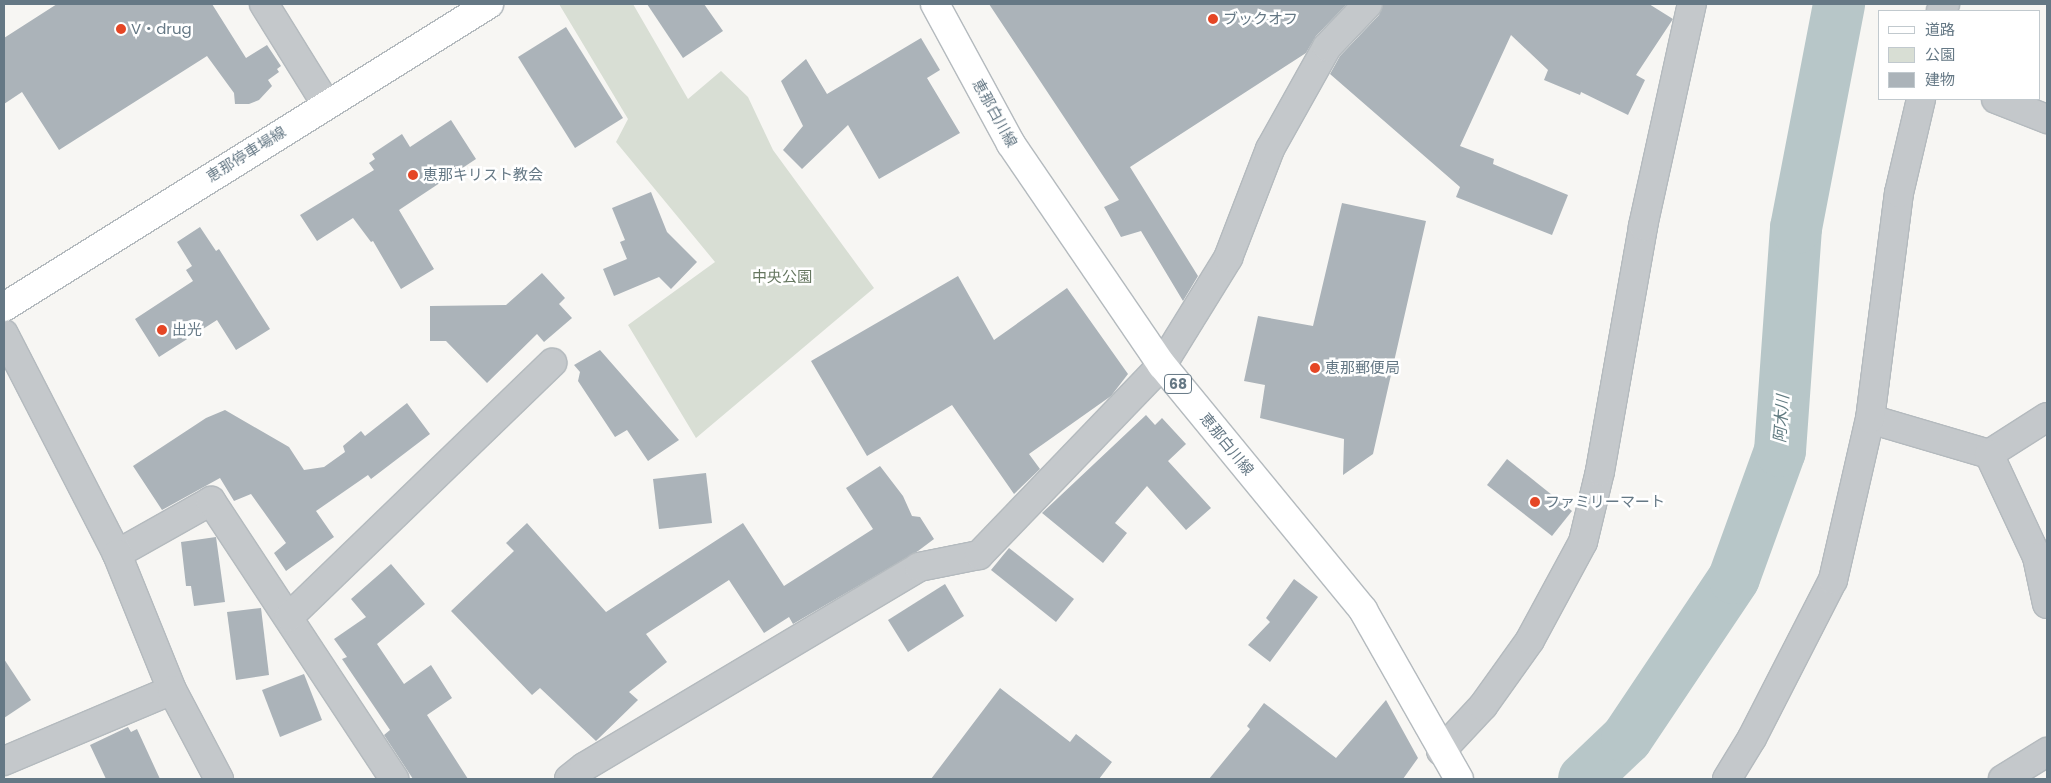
<!DOCTYPE html>
<html>
<head>
<meta charset="utf-8">
<style>
  body { margin:0 }
  #map { position:relative; width:2051px; height:783px; overflow:hidden; background:#f7f6f3; font-family:Poppins,"Noto Sans JP",sans-serif }
  div>[style] { position:absolute }
  .green>* { inset:0; background:#d8ded4 }
  .river>* { height:52px; margin:-26px; padding:0 26px; transform-origin:26px; border-radius:26px; background:#b7c6c8 }
  .building>* { inset:0; background:#abb3b9 }
  .roads { filter:drop-shadow(1px 0 #b4babe) drop-shadow(-1px 0 #b4babe) drop-shadow(0 1px #b4babe) drop-shadow(0 -1px #b4babe) }
  .minor>* { height:28px; margin:-14px; padding:0 14px; transform-origin:14px; border-radius:14px; background:#c4c8cb }
  .tertiary>* { height:28px; margin:-14px; padding:0 14px; transform-origin:14px; border-radius:14px; background:#c4c8cb }
  .secondary>* { height:28px; margin:-14px; padding:0 14px; transform-origin:14px; border-radius:14px; background:#fff }
  .primary>* { height:28px; margin:-14px; padding:0 14px; transform-origin:14px; border-radius:14px; background:#fff }
  .dots>* { width:14px; height:14px; translate:-50% -50%; box-sizing:border-box; border:2px solid #fff; border-radius:50% }
  span { translate:-50% -50%; white-space:nowrap; text-align:center; line-height:1.15; -webkit-text-stroke:5px #fff; paint-order:stroke }
  .shield-label span { padding:1px 4px; background:#fff; border:1px solid; border-radius:4px; -webkit-text-stroke-width:0 }
  .shield-label { font-size:14px; color:#657885; font-weight:700 }
  .poi-label { font-size:15px; color:#657885 }
  .left { translate:0 -50%; text-align:left }
  .street-label { font-size:15px; color:#657885 }
  .park-label { font-size:15px; color:#667760 }
  .water-label { font-size:16px; color:#617b81; font-style:italic }
  .frame { position:absolute; inset:0; border:5px solid #657885; pointer-events:none }
  .legend { position:absolute; left:1878px; top:10px; width:162px; height:90px; box-sizing:border-box; background:#fff; border:1px solid #c1c9ce; margin:0; padding:6px 9px; list-style:none; font-size:15px; color:#657885 }
  .legend li { display:flex; align-items:center; gap:10px; height:25px }
  .legend b { width:25px; border:1px solid #c1c9ce }
</style>
</head>
<body>
<div id="map">
  <div class="green">
    <i style="clip-path:polygon(559px 4px,633px 4px,688px 99px,721px 71px,748px 97px,773px 150px,874px 288px,696px 438px,628px 325px,715px 262px,616px 142px,628px 119px)"></i>
  </div>
  <div class="river">
    <i style="left:1584px;top:779px;width:59px;rotate:-43.6deg"></i>
    <i style="left:1627px;top:738px;width:192px;rotate:-56.2deg"></i>
    <i style="left:1734px;top:578px;width:135px;rotate:-70.1deg"></i>
    <i style="left:1780px;top:451px;width:224px;rotate:-85.9deg"></i>
    <i style="left:1796px;top:228px;width:228px;rotate:-79.1deg"></i>
  </div>
  <div class="building">
    <i style="clip-path:polygon(57px 4px,212px 4px,246px 58px,267px 45px,281px 66px,277px 69px,279px 72px,268px 80px,272px 86px,259px 100px,249px 104px,235px 104px,234px 93px,207px 56px,59px 150px,22px 92px,4px 104px,4px 38px)"></i>
    <i style="clip-path:polygon(647px 4px,704px 4px,723px 31px,683px 58px)"></i>
    <i style="clip-path:polygon(989px 4px,1347px 4px,1316px 36px,1306px 53px,1130px 167px,1198px 276px,1183px 301px,1141px 231px,1121px 237px,1104px 207px,1119px 200px)"></i>
    <i style="clip-path:polygon(1383px 4px,1649px 4px,1673px 19px,1636px 75px,1645px 80px,1628px 115px,1581px 92px,1580px 95px,1544px 80px,1548px 70px,1511px 35px,1460px 146px,1494px 159px,1493px 164px,1568px 195px,1552px 235px,1456px 197px,1460px 187px,1330px 74px,1340px 56px,1379px 15px)"></i>
    <i style="clip-path:polygon(566px 27px,623px 118px,575px 148px,518px 57px)"></i>
    <i style="clip-path:polygon(921px 38px,940px 70px,927px 78px,960px 133px,879px 179px,848px 125px,802px 169px,783px 150px,803px 126px,781px 81px,806px 59px,827px 94px)"></i>
    <i style="clip-path:polygon(451px 120px,476px 159px,399px 210px,434px 269px,401px 289px,373px 241px,371px 242px,353px 218px,317px 241px,300px 215px,374px 170px,369px 163px,375px 159px,372px 154px,402px 134px,410px 147px)"></i>
    <i style="clip-path:polygon(651px 192px,667px 232px,697px 262px,671px 289px,659px 277px,614px 296px,603px 269px,627px 259px,620px 242px,625px 240px,612px 208px)"></i>
    <i style="clip-path:polygon(1342px 203px,1426px 221px,1373px 454px,1343px 475px,1344px 439px,1260px 418px,1265px 385px,1244px 381px,1258px 316px,1313px 326px)"></i>
    <i style="clip-path:polygon(200px 227px,216px 251px,219px 249px,270px 329px,236px 350px,217px 320px,159px 357px,135px 319px,193px 281px,186px 270px,192px 266px,177px 242px)"></i>
    <i style="clip-path:polygon(542px 273px,565px 298px,559px 304px,572px 318px,544px 342px,537px 334px,487px 383px,446px 341px,430px 341px,430px 306px,506px 305px)"></i>
    <i style="clip-path:polygon(958px 276px,994px 340px,1067px 288px,1128px 374px,1111px 396px,1029px 454px,1040px 469px,1014px 494px,952px 405px,867px 456px,811px 361px)"></i>
    <i style="clip-path:polygon(600px 350px,679px 440px,648px 461px,627px 430px,615px 437px,578px 381px,580px 372px,574px 365px)"></i>
    <i style="clip-path:polygon(407px 403px,430px 434px,371px 479px,368px 475px,316px 511px,334px 537px,286px 571px,274px 553px,286px 543px,251px 494px,234px 501px,220px 478px,162px 510px,133px 466px,206px 418px,225px 410px,289px 447px,304px 470px,324px 467px,345px 452px,343px 446px,361px 431px,365px 436px)"></i>
    <i style="clip-path:polygon(1146px 415px,1155px 425px,1162px 418px,1186px 444px,1168px 461px,1211px 508px,1186px 530px,1147px 486px,1115px 523px,1127px 533px,1103px 563px,1042px 513px)"></i>
    <i style="clip-path:polygon(1507px 459px,1572px 511px,1552px 536px,1487px 485px)"></i>
    <i style="clip-path:polygon(880px 466px,903px 496px,912px 516px,920px 517px,934px 539px,918px 551px,793px 624px,789px 617px,764px 633px,729px 580px,646px 634px,667px 662px,629px 692px,638px 700px,596px 741px,540px 688px,532px 695px,451px 611px,514px 551px,506px 543px,527px 523px,606px 612px,743px 523px,784px 586px,873px 529px,846px 488px)"></i>
    <i style="clip-path:polygon(706px 473px,712px 523px,659px 529px,653px 479px)"></i>
    <i style="clip-path:polygon(216px 537px,225px 602px,194px 606px,191px 586px,186px 586px,181px 542px)"></i>
    <i style="clip-path:polygon(1009px 548px,1074px 599px,1056px 622px,991px 570px)"></i>
    <i style="clip-path:polygon(391px 564px,425px 604px,377px 644px,404px 684px,431px 665px,452px 698px,427px 715px,468px 779px,413px 779px,384px 735px,390px 730px,342px 659px,347px 657px,334px 639px,366px 617px,351px 599px)"></i>
    <i style="clip-path:polygon(1294px 579px,1318px 597px,1270px 662px,1248px 645px,1270px 622px,1266px 618px)"></i>
    <i style="clip-path:polygon(945px 584px,964px 616px,908px 652px,888px 620px)"></i>
    <i style="clip-path:polygon(261px 608px,269px 675px,236px 680px,227px 612px)"></i>
    <i style="clip-path:polygon(4px 659px,31px 700px,4px 718px)"></i>
    <i style="clip-path:polygon(304px 674px,322px 720px,280px 737px,262px 690px)"></i>
    <i style="clip-path:polygon(1000px 688px,1070px 742px,1076px 734px,1112px 762px,1099px 779px,931px 779px)"></i>
    <i style="clip-path:polygon(1386px 700px,1418px 758px,1403px 779px,1209px 779px,1250px 729px,1247px 726px,1264px 703px,1336px 758px)"></i>
    <i style="clip-path:polygon(128px 727px,131px 732px,137px 729px,160px 779px,106px 779px,90px 745px)"></i>
  </div>
  <div class="roads">
    <div class="minor">
      <i style="left:264px;top:4px;width:118px;rotate:58.2deg"></i>
      <i style="left:1941px;top:11px;width:8px;rotate:-60deg"></i>
      <i style="left:1996px;top:99px;width:55px;rotate:21.4deg"></i>
      <i style="left:1870px;top:419px;width:124px;rotate:16.4deg"></i>
      <i style="left:1989px;top:454px;width:69px;rotate:-32.5deg"></i>
      <i style="left:1989px;top:454px;width:114px;rotate:65deg"></i>
      <i style="left:2037px;top:557px;width:48px;rotate:78deg"></i>
      <i style="left:117px;top:554px;width:108px;rotate:-29.4deg"></i>
      <i style="left:211px;top:501px;width:333px;rotate:56.6deg"></i>
      <i style="left:289px;top:617px;width:366px;rotate:-44deg"></i>
      <i style="left:1441px;top:751px;width:62px;rotate:-47deg"></i>
      <i style="left:1483px;top:706px;width:81px;rotate:-54.5deg"></i>
      <i style="left:1530px;top:640px;width:111px;rotate:-61.6deg"></i>
      <i style="left:1583px;top:542px;width:73px;rotate:-76.5deg"></i>
      <i style="left:1600px;top:471px;width:249px;rotate:-80deg"></i>
      <i style="left:1643px;top:226px;width:227px;rotate:-77.6deg"></i>
      <i style="left:4px;top:761px;width:182px;rotate:-22.9deg"></i>
      <i style="left:569px;top:779px;width:19px;rotate:-39deg"></i>
      <i style="left:584px;top:767px;width:390px;rotate:-30.8deg"></i>
      <i style="left:919px;top:567px;width:61px;rotate:-11.3deg"></i>
      <i style="left:979px;top:555px;width:264px;rotate:-46.1deg"></i>
      <i style="left:1162px;top:365px;width:126px;rotate:-58.3deg"></i>
      <i style="left:1228px;top:258px;width:117px;rotate:-68.9deg"></i>
      <i style="left:1270px;top:149px;width:117px;rotate:-60.8deg"></i>
      <i style="left:1327px;top:47px;width:59px;rotate:-46.4deg"></i>
      <i style="left:1727px;top:779px;width:48px;rotate:-58.6deg"></i>
      <i style="left:1752px;top:738px;width:178px;rotate:-62.9deg"></i>
      <i style="left:1833px;top:580px;width:165px;rotate:-77.1deg"></i>
      <i style="left:1870px;top:419px;width:228px;rotate:-82.7deg"></i>
      <i style="left:1899px;top:193px;width:97px;rotate:-76.8deg"></i>
      <i style="left:2003px;top:779px;width:52px;rotate:-31.5deg"></i>
    </div>
    <div class="tertiary">
      <i style="left:4px;top:334px;width:247px;rotate:62.8deg"></i>
      <i style="left:117px;top:554px;width:147px;rotate:68deg"></i>
      <i style="left:172px;top:690px;width:101px;rotate:62.2deg"></i>
    </div>
    <div class="secondary">
      <i style="left:4px;top:307px;width:572px;rotate:-31.99deg"></i>
    </div>
    <div class="primary">
      <i style="left:935px;top:4px;width:159px;rotate:61.5deg"></i>
      <i style="left:1011px;top:144px;width:268px;rotate:55.7deg"></i>
      <i style="left:1162px;top:365px;width:317px;rotate:50.6deg"></i>
      <i style="left:1363px;top:610px;width:194px;rotate:60.4deg"></i>
    </div>
  </div>
  <div class="dots">
    <i style="left:1213px;top:19px;background:#e54625"></i>
    <i style="left:121px;top:29px;background:#e54625"></i>
    <i style="left:413px;top:175px;background:#e54625"></i>
    <i style="left:162px;top:330px;background:#e54625"></i>
    <i style="left:1315px;top:368px;background:#e54625"></i>
    <i style="left:1535px;top:502px;background:#e54625"></i>
  </div>
  <div class="shield-label">
    <span style="left:1178px;top:384px">68</span>
  </div>
  <div class="poi-label">
    <span class="left" style="left:1223px;top:19px">ブックオフ</span>
    <span class="left" style="left:131px;top:29px">V・drug</span>
    <span class="left" style="left:423px;top:175px">恵那キリスト教会</span>
    <span class="left" style="left:172px;top:330px">出光</span>
    <span class="left" style="left:1325px;top:368px">恵那郵便局</span>
    <span class="left" style="left:1545px;top:502px">ファミリーマート</span>
  </div>
  <div class="street-label">
    <span style="left:995px;top:113px;rotate:61deg">恵那白川線</span>
    <span style="left:246px;top:154px;rotate:-32deg">恵那停車場線</span>
    <span style="left:1227px;top:444px;rotate:51deg">恵那白川線</span>
  </div>
  <div class="park-label">
    <span style="left:782px;top:277px">中央公園</span>
  </div>
  <div class="water-label">
    <span style="left:1782px;top:419px;rotate:-86deg">阿木川</span>
  </div>
  <div class="frame"></div>
  <ul class="legend">
  <li><b style="height:6px;background:#fff"></b>道路</li>
  <li><b style="height:14px;background:#d8ded4"></b>公園</li>
  <li><b style="height:14px;background:#abb3b9"></b>建物</li>
  </ul>
</div>
</body>
</html>
